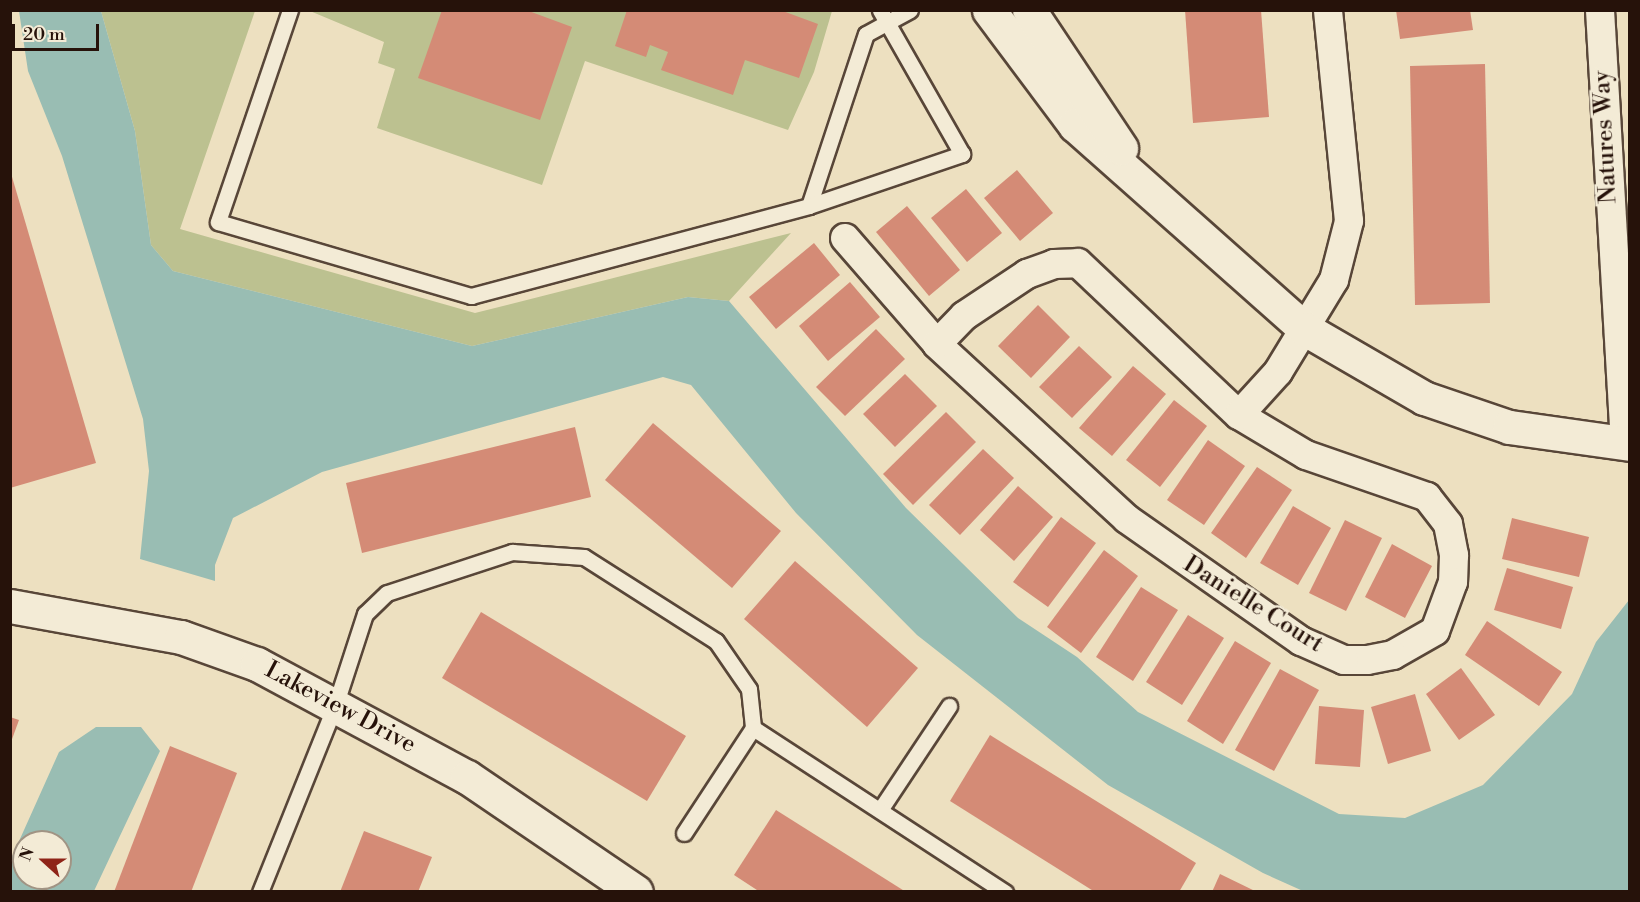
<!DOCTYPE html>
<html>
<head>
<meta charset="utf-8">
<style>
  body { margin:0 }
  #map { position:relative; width:1640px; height:902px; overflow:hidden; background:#ede0c0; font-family:"Libre Bodoni",serif }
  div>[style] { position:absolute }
  .green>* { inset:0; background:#bcc190 }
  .water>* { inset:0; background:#99bdb3 }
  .building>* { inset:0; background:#d48b76 }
  .roads { filter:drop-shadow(2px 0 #584638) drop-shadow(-2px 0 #584638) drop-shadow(0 2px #584638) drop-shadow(0 -2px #584638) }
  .lane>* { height:15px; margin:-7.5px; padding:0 7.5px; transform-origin:7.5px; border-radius:7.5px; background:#f3ebd6 }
  .street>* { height:28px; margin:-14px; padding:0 14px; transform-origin:14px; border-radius:14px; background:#f3ebd6 }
  .secondary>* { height:33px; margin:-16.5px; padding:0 16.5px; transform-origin:16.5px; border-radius:16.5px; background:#f3ebd6 }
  span { translate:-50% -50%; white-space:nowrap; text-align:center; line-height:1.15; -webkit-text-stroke:5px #f3ebd6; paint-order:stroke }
  .street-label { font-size:24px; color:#26120a }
  .frame { position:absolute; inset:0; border:12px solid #26120a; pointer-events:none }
  .north { position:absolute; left:12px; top:830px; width:60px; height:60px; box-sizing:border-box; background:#f3ebd6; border:2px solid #a19484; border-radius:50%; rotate:291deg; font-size:16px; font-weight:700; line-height:24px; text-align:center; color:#26120a }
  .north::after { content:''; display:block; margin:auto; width:21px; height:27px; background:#8f2418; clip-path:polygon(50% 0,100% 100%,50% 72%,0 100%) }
  .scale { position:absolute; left:12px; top:24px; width:87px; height:27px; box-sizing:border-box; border:3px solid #26120a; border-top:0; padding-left:8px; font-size:18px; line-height:21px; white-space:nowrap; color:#26120a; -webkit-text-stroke:4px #f3ebd6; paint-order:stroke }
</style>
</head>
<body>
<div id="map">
  <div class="green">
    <i style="clip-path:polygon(101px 11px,255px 11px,180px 229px,475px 313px,791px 233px,729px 301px,688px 297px,472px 346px,173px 271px,151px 245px,135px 131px)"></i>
    <i style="clip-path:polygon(310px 11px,832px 11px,814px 72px,788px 130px,585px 61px,542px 185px,377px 128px,395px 69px,378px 63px,384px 42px)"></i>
  </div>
  <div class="water">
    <i style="clip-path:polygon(19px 11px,101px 11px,135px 131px,151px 245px,173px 271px,472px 346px,688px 297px,729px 301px,906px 508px,1018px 618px,1077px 657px,1138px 712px,1339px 814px,1405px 818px,1483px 785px,1572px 694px,1596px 642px,1629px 600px,1629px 891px,1303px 891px,1263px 873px,1108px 785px,917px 635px,796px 513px,691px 385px,663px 377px,322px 472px,233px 518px,215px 565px,215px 581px,140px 559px,149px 471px,143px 419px,62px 156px,28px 71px)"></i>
    <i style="clip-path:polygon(evenodd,96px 727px,141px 727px,160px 751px,94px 891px,11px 891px,11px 859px,59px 752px,96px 727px,24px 842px,60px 842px,60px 878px,24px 878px,24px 842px)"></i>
  </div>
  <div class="building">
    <i style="clip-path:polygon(442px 10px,526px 10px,572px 27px,540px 120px,418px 78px)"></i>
    <i style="clip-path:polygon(627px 10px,780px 10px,818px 24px,799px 78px,745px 60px,733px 95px,661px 70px,668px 52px,650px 45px,646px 57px,615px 46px)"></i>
    <i style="clip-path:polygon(1185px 10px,1261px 10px,1269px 117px,1193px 123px)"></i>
    <i style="clip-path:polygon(1396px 10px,1470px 10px,1473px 30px,1400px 39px)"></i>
    <i style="clip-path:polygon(1485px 64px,1490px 303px,1415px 305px,1410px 66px)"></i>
    <i style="clip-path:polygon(10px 170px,96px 463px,10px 488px)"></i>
    <i style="clip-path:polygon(1017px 170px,1053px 213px,1020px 241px,984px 198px)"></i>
    <i style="clip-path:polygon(966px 189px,1002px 233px,967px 262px,931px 218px)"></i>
    <i style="clip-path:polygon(907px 206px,960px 270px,929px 296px,876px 232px)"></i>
    <i style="clip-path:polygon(814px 243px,840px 275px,776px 329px,749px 297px)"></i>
    <i style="clip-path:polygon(850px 282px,880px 317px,828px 361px,799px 326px)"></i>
    <i style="clip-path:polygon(1038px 305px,1070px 337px,1031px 378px,998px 346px)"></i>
    <i style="clip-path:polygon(876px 329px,905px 359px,845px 416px,816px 387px)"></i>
    <i style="clip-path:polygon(1079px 346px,1112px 377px,1072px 418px,1039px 387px)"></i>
    <i style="clip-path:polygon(1133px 366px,1166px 394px,1112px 456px,1079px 428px)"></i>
    <i style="clip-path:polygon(905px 374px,937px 406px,895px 447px,863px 414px)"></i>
    <i style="clip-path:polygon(1174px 400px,1207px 426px,1160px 487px,1126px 460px)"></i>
    <i style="clip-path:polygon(946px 412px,976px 442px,913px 505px,883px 474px)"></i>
    <i style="clip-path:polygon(653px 423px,781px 531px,732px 588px,605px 480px)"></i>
    <i style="clip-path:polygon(575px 427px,591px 497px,362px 553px,346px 483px)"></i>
    <i style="clip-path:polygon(1208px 440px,1245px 466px,1204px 525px,1167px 500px)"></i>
    <i style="clip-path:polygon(983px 449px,1014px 478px,960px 535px,929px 505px)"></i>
    <i style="clip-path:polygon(1257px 467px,1292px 490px,1246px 558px,1211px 533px)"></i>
    <i style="clip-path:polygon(1018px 486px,1053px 517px,1014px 561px,980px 530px)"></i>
    <i style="clip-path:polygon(1293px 506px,1331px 528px,1298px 585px,1260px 563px)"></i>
    <i style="clip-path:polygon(1061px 517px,1096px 543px,1048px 607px,1013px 582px)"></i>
    <i style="clip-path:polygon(1512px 518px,1589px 537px,1579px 577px,1502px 559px)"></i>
    <i style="clip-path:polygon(1345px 520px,1382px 538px,1346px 611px,1309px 593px)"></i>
    <i style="clip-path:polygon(1392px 544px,1432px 566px,1405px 618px,1365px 597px)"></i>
    <i style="clip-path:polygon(1104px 550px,1138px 576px,1081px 653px,1047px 627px)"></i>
    <i style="clip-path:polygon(795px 561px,918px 668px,867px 727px,744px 619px)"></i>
    <i style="clip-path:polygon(1507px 568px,1573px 587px,1561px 629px,1494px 610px)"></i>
    <i style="clip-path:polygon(1141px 587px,1178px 610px,1133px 681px,1096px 657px)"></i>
    <i style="clip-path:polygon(481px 612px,686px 736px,647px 801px,442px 678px)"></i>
    <i style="clip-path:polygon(1188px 615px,1224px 638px,1182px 705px,1146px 682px)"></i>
    <i style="clip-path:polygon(1487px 621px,1562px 672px,1539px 706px,1465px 655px)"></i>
    <i style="clip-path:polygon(1235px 641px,1271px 663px,1223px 744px,1187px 721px)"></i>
    <i style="clip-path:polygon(1461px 668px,1495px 715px,1459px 740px,1426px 694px)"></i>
    <i style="clip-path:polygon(1280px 669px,1319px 690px,1274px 771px,1235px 750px)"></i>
    <i style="clip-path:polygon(1415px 694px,1431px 751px,1388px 764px,1371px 707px)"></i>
    <i style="clip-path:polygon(1319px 706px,1364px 710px,1360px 767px,1315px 764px)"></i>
    <i style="clip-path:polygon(10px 717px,19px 720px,11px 742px,10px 742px)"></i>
    <i style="clip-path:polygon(990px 735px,1196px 863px,1179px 892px,1095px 892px,950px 801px)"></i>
    <i style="clip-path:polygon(170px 746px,237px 773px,191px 892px,114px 892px)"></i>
    <i style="clip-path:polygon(776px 810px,906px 892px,760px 892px,734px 875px)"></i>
    <i style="clip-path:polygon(364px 831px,432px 857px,418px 892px,340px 892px)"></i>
    <i style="clip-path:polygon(1220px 874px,1257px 892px,1212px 892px)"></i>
  </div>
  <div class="roads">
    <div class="lane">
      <i style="left:290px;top:10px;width:224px;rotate:108.8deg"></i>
      <i style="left:218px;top:222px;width:264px;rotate:16.3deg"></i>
      <i style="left:471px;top:296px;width:350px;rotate:-14.9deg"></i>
      <i style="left:809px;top:206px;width:181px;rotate:-71.7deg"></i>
      <i style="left:866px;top:34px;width:50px;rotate:-28.6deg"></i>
      <i style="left:809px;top:206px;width:162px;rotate:-18.8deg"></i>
      <i style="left:962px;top:154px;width:166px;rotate:-119.7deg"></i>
      <i style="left:880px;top:810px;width:125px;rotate:-56.4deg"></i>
      <i style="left:684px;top:833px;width:126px;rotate:-56.7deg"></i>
      <i style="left:260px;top:892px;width:204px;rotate:-68.1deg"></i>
      <i style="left:336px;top:703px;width:94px;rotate:-72deg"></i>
      <i style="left:365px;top:614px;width:30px;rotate:-44deg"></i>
      <i style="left:387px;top:593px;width:132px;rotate:-18.2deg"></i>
      <i style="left:512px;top:552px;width:72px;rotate:4deg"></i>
      <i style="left:584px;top:557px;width:156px;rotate:32.5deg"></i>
      <i style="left:716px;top:641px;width:58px;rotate:55.5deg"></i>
      <i style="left:749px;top:689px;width:39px;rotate:84deg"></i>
      <i style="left:753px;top:728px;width:301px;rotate:33.1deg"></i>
    </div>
    <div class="street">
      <i style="left:1600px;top:10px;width:434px;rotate:86.7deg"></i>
      <i style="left:845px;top:238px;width:140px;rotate:49deg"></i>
      <i style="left:1078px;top:263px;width:221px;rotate:43.4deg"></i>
      <i style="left:1239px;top:415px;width:78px;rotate:30.8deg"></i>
      <i style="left:1306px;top:455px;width:128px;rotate:19.1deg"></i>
      <i style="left:1427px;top:497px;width:34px;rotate:52deg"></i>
      <i style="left:1448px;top:524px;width:32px;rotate:79deg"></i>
      <i style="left:1454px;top:555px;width:27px;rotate:92deg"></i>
      <i style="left:1453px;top:582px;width:52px;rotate:110.2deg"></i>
      <i style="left:1435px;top:631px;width:48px;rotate:150.3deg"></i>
      <i style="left:1393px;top:655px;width:26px;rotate:169deg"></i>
      <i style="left:1367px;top:660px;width:23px;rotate:180deg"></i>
      <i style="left:1344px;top:660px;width:47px;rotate:-156.2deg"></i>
      <i style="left:1301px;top:641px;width:213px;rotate:-145deg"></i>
      <i style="left:1127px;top:519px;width:258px;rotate:-137.4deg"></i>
      <i style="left:937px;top:344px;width:39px;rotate:-46deg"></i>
      <i style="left:964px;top:316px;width:76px;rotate:-33.7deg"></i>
      <i style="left:1027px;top:274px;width:29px;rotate:-20deg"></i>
      <i style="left:1054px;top:264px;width:24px;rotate:-2deg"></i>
      <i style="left:1239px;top:415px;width:58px;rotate:-47.8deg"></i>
      <i style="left:1278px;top:372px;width:108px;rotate:-58.7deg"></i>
      <i style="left:1334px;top:280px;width:61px;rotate:-75.7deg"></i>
      <i style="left:1349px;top:221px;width:212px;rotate:-95.7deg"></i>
    </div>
    <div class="secondary">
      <i style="left:989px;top:10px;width:144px;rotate:53.2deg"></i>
      <i style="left:1075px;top:125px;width:307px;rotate:41.6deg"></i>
      <i style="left:1305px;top:329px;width:138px;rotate:30.1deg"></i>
      <i style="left:1424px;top:398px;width:90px;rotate:18.8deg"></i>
      <i style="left:1509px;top:427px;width:122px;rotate:8deg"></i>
      <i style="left:1029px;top:10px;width:166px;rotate:56.3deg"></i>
      <i style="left:10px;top:606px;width:174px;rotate:10.3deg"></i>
      <i style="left:181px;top:637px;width:81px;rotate:19.6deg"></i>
      <i style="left:257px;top:664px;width:238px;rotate:28.3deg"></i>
      <i style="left:467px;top:777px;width:204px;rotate:34.2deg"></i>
    </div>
  </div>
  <div class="street-label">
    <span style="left:1606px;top:137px;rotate:-93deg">Natures Way</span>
    <span style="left:1253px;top:605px;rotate:32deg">Danielle Court</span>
    <span style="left:340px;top:708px;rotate:28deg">Lakeview Drive</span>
  </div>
  <div class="frame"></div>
  <div class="north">N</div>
  <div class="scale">20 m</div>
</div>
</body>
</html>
